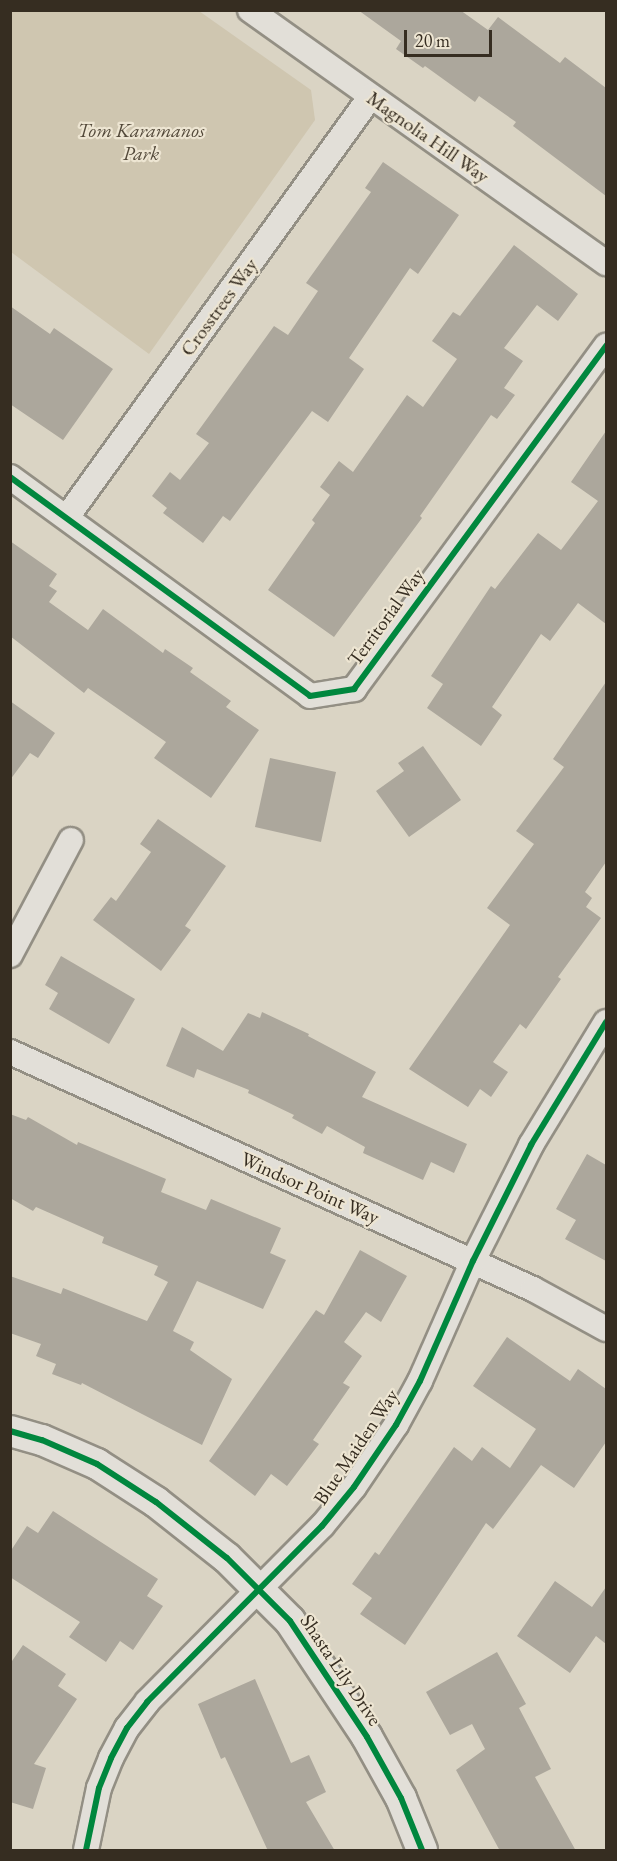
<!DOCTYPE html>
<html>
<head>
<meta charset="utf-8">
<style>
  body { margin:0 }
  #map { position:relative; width:617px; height:1861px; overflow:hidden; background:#dad4c4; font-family:"EB Garamond",serif }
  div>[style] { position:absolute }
  .green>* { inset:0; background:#cfc6b0 }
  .building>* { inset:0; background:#aca79c }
  .roads { filter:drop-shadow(2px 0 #938f84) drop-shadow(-2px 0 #938f84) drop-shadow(0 2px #938f84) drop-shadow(0 -2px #938f84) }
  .minor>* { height:24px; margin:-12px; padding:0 12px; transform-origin:12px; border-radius:12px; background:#e2dfd8 }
  .tertiary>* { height:30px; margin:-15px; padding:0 15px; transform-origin:15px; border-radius:15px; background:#e2dfd8 }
  .cycleway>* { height:6px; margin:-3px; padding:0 3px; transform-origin:3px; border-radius:3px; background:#00873e }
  span { translate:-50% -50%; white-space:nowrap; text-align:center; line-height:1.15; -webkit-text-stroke:4.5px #ede5d2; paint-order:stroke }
  .park-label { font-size:20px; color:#53493a; font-style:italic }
  .street-label { font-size:20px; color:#362d21 }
  .frame { position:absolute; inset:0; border:12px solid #362d21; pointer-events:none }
  .scale { position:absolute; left:404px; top:30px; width:88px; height:27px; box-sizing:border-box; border:3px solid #362d21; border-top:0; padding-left:8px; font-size:18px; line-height:21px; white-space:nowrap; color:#362d21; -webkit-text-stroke:4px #ede5d2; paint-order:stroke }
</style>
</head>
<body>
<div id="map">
  <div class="green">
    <i style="clip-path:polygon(11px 10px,199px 11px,311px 90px,315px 120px,149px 354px,11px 252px)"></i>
  </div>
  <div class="building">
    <i style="clip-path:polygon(358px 10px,460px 10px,488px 30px,498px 17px,560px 63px,565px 57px,606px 88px,606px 196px,513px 126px,516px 122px,479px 96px,475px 102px,425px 66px,423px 68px,396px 49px,401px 41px)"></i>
    <i style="clip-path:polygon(383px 162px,459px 215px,418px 274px,410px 268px,349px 358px,364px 369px,328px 422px,312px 411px,230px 521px,223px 516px,203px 543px,163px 513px,167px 508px,152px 496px,170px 472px,180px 480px,209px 443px,196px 434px,274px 326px,288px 335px,318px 291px,306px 283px,371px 192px,365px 188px)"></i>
    <i style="clip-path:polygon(514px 245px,578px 294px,558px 321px,537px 305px,504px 348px,523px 361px,504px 388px,515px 395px,497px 419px,491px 415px,420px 516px,422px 518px,334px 637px,268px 590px,315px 523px,312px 520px,330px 495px,320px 487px,339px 461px,353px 472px,407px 395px,423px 407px,457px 359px,432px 341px,453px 312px,460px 316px)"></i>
    <i style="clip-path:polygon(10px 306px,50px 334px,54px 328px,113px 369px,63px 440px,10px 404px)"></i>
    <i style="clip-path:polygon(606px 431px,606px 624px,578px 603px,550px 641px,541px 634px,492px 707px,502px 715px,481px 746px,427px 708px,443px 684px,431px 676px,491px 586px,495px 589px,538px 533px,561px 550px,598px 501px,571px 482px)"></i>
    <i style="clip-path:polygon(10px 541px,57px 574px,49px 586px,57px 591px,49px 602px,88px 630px,103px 609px,163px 653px,165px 649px,193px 668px,190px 672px,231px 701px,226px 707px,259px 730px,211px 798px,154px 758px,166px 742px,88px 688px,84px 693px,10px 636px)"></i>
    <i style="clip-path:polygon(606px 682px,606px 862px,585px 892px,592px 898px,586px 907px,601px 918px,558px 977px,561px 979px,526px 1029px,520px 1024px,493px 1062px,508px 1072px,491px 1097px,480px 1089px,468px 1107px,409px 1069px,510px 925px,487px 908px,534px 844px,516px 831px,564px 767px,553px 759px)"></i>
    <i style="clip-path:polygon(10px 701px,55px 733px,38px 758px,30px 753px,10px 780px)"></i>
    <i style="clip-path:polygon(423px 746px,461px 800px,409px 837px,376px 791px,404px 771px,398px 763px)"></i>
    <i style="clip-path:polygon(270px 758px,336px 772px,321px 842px,255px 827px)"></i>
    <i style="clip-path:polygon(158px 819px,226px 866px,185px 926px,191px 930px,161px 971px,93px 920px,111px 897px,116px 901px,151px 852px,140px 844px)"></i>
    <i style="clip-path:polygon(61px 956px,135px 999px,109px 1044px,49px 1009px,58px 993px,45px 985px)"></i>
    <i style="clip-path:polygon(262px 1012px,309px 1034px,308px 1036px,376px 1072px,362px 1097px,467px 1144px,454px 1173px,431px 1162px,423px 1180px,363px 1153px,365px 1147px,327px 1126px,322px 1134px,292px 1118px,294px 1115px,248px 1093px,249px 1090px,197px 1069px,194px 1078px,166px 1066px,182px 1027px,223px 1051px,248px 1013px,260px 1018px)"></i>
    <i style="clip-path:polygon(10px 1114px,26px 1120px,28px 1117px,77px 1145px,78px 1142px,166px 1179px,161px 1192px,206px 1210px,211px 1199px,281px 1228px,270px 1253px,286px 1260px,263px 1309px,197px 1281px,173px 1331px,194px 1342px,190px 1350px,232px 1379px,202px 1445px,82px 1383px,81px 1385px,52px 1374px,56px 1364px,36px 1356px,41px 1344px,10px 1333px,10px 1276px,61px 1294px,63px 1288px,147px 1321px,168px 1282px,154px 1275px,158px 1266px,102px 1243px,104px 1237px,36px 1207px,33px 1211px,10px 1198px)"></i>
    <i style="clip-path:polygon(587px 1154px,606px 1165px,606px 1261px,565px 1239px,576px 1220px,556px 1209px)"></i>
    <i style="clip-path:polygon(360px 1250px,407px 1276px,381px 1322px,366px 1312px,344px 1342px,362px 1356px,343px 1383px,350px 1387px,313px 1440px,319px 1444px,287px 1486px,271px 1474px,255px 1496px,209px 1461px,316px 1310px,324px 1315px)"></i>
    <i style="clip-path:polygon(507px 1337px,570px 1381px,578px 1369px,606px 1389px,606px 1442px,574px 1488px,541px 1465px,493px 1529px,486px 1523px,405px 1645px,360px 1614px,372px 1598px,352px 1584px,375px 1552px,379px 1555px,454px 1447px,472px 1461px,482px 1447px,510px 1468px,536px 1429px,473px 1386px)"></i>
    <i style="clip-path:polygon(53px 1511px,158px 1579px,147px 1596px,163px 1606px,133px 1650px,120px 1641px,106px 1662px,69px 1637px,80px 1622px,10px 1577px,10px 1552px,27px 1526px,38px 1533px)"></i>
    <i style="clip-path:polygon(555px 1581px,592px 1607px,606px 1587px,606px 1644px,596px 1636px,570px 1673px,517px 1636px)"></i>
    <i style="clip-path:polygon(23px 1645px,66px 1674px,58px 1686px,77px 1699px,34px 1764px,46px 1768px,33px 1809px,10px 1802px,10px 1664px)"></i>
    <i style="clip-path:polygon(497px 1652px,526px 1704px,519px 1708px,551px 1769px,535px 1777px,576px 1851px,500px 1851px,456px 1770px,485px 1749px,472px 1724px,450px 1735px,426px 1692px)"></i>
    <i style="clip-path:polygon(255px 1679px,291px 1763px,309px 1755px,326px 1792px,306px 1802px,335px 1851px,268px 1851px,225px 1757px,221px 1759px,198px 1704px)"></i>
  </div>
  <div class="roads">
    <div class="minor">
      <i style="left:250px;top:10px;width:437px;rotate:35.4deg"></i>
      <i style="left:10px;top:477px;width:371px;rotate:36.1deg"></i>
      <i style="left:310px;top:696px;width:45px;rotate:-9deg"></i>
      <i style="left:354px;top:689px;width:426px;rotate:-53.7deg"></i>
      <i style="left:67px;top:517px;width:519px;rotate:-54.17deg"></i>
      <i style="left:10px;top:955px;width:130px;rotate:-62.1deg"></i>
      <i style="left:10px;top:1052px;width:574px;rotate:24.38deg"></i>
      <i style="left:533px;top:1289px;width:83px;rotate:28.7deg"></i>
      <i style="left:86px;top:1850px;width:63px;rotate:-78.2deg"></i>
      <i style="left:99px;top:1788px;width:32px;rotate:-68deg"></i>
      <i style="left:111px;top:1758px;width:34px;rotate:-62deg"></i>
      <i style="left:127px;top:1728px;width:33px;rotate:-52deg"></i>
      <i style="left:147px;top:1702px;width:248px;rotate:-45.2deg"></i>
      <i style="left:322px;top:1526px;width:50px;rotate:-50.6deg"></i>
      <i style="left:354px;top:1487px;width:75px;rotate:-55.9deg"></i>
      <i style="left:396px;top:1425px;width:50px;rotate:-61.4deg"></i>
      <i style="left:420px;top:1381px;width:131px;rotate:-66.2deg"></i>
      <i style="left:473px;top:1261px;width:130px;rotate:-63.4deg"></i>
      <i style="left:531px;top:1145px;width:144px;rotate:-58.6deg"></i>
    </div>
    <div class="tertiary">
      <i style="left:10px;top:1431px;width:33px;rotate:16deg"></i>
      <i style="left:42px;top:1440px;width:60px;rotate:23.6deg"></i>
      <i style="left:97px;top:1464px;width:70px;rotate:32.8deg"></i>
      <i style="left:156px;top:1502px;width:90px;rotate:38.3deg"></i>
      <i style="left:227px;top:1558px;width:89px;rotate:45deg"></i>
      <i style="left:290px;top:1621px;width:139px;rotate:56.4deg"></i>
      <i style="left:367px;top:1737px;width:70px;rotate:60.9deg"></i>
      <i style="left:401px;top:1798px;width:56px;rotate:68deg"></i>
    </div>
  </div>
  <div class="cycleway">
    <i style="left:10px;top:477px;width:371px;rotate:36.1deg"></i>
    <i style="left:310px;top:696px;width:45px;rotate:-9deg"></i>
    <i style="left:354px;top:689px;width:426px;rotate:-53.7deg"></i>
    <i style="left:10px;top:1431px;width:33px;rotate:16deg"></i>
    <i style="left:42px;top:1440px;width:60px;rotate:23.6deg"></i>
    <i style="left:97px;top:1464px;width:70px;rotate:32.8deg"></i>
    <i style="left:156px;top:1502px;width:90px;rotate:38.3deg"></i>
    <i style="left:227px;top:1558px;width:89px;rotate:45deg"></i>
    <i style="left:290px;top:1621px;width:139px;rotate:56.4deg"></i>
    <i style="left:367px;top:1737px;width:70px;rotate:60.9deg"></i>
    <i style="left:401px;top:1798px;width:56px;rotate:68deg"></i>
    <i style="left:86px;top:1850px;width:63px;rotate:-78.2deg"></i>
    <i style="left:99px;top:1788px;width:32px;rotate:-68deg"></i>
    <i style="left:111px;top:1758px;width:34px;rotate:-62deg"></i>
    <i style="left:127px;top:1728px;width:33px;rotate:-52deg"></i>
    <i style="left:147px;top:1702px;width:248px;rotate:-45.2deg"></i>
    <i style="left:322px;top:1526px;width:50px;rotate:-50.6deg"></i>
    <i style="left:354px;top:1487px;width:75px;rotate:-55.9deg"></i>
    <i style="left:396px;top:1425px;width:50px;rotate:-61.4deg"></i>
    <i style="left:420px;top:1381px;width:131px;rotate:-66.2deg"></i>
    <i style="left:473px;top:1261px;width:130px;rotate:-63.4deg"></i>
    <i style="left:531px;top:1145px;width:144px;rotate:-58.6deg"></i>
  </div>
  <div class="park-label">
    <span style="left:141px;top:142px">Tom Karamanos<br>Park</span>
  </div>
  <div class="street-label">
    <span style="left:428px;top:137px;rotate:35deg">Magnolia Hill Way</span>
    <span style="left:219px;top:307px;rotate:-54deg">Crosstrees Way</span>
    <span style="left:386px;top:617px;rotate:-54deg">Territorial Way</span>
    <span style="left:310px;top:1188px;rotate:24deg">Windsor Point Way</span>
    <span style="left:356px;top:1447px;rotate:-56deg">Blue Maiden Way</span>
    <span style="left:341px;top:1670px;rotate:56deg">Shasta Lily Drive</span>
  </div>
  <div class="frame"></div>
  <div class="scale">20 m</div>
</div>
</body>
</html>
